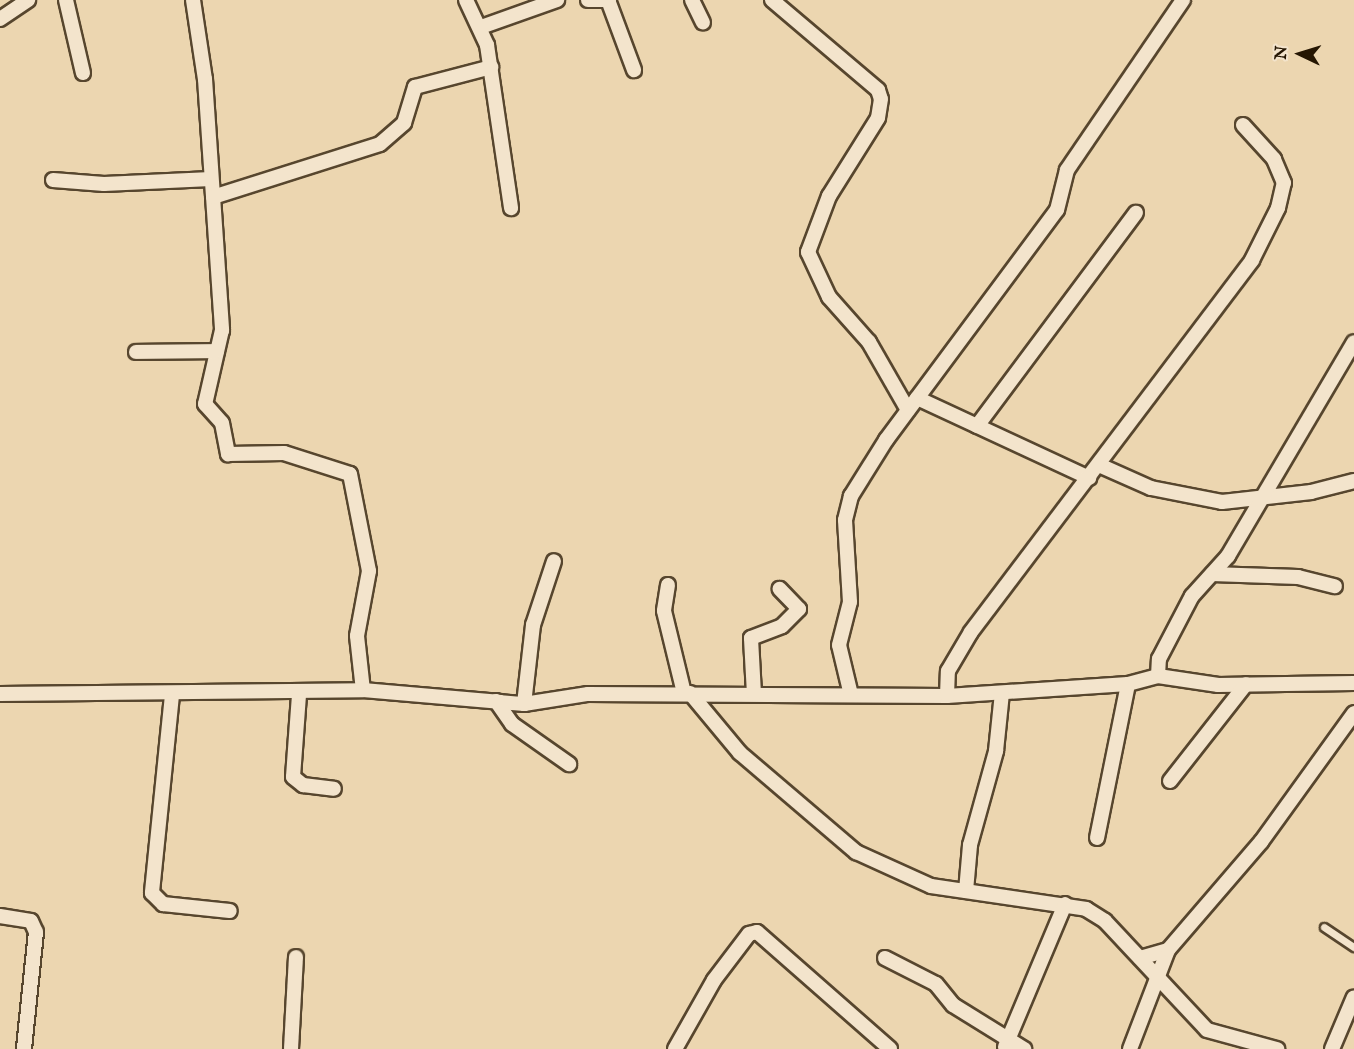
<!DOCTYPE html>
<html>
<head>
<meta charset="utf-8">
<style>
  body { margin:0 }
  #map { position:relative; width:1354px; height:1049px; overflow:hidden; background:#ecd6b0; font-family:"IM FELL English",serif }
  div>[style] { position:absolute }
  .roads { filter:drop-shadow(2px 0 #57462e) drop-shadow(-2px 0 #57462e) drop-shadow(0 2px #57462e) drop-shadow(0 -2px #57462e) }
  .lane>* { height:7px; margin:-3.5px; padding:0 3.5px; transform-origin:3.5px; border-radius:3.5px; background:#f3e4cc }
  .street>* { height:14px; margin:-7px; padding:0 7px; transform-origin:7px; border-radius:7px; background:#f3e4cc }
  span { translate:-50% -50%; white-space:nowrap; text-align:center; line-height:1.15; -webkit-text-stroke:4.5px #f3e4cc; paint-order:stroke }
  .north { position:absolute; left:1270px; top:24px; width:60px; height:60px; -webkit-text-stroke:4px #f3e4cc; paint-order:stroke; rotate:274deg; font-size:16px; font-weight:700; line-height:24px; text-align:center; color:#251602 }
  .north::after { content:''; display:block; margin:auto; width:21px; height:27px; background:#251602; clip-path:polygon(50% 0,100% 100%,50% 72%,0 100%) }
</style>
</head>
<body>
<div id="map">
  <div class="roads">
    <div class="lane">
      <i style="left:1324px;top:927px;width:36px;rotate:34deg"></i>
    </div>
    <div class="street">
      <i style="left:66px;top:0;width:75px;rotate:76.9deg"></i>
      <i style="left:193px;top:0;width:80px;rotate:81.4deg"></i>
      <i style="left:205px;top:79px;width:252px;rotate:86.1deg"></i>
      <i style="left:222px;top:330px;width:76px;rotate:102.9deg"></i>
      <i style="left:205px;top:404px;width:25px;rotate:48deg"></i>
      <i style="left:222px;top:423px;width:32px;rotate:79deg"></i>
      <i style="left:228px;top:454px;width:56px;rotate:-1deg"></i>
      <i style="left:284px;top:453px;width:69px;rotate:17.7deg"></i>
      <i style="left:350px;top:474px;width:99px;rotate:78.9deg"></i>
      <i style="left:369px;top:571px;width:66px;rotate:100.5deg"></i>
      <i style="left:357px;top:636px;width:54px;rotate:83.7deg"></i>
      <i style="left:466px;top:0;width:50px;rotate:65deg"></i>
      <i style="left:487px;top:45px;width:165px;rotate:81.6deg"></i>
      <i style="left:588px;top:0;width:21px"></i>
      <i style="left:608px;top:0;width:75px;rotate:69.6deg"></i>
      <i style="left:692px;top:0;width:25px;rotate:64deg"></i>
      <i style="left:772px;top:0;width:139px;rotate:40.3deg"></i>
      <i style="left:878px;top:90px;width:9px;rotate:72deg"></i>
      <i style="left:881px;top:99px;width:19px;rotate:99deg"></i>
      <i style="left:878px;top:118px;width:92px;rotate:122.1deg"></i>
      <i style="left:829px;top:196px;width:60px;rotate:110.6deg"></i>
      <i style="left:808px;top:252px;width:50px;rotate:65deg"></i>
      <i style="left:829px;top:297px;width:60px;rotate:48.4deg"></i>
      <i style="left:869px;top:342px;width:78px;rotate:60.2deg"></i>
      <i style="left:0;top:19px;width:34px;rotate:-34deg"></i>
      <i style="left:481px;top:27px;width:81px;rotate:-19.6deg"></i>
      <i style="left:53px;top:180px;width:51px;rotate:4.5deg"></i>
      <i style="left:104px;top:184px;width:107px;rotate:-2.7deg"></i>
      <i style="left:213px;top:197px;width:175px;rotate:-17.6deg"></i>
      <i style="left:380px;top:144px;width:32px;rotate:-41deg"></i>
      <i style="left:404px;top:123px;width:38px;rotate:-73deg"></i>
      <i style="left:415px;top:87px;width:79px;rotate:-14.7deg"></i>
      <i style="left:136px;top:352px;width:81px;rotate:-0.7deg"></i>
      <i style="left:917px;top:398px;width:190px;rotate:24.9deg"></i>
      <i style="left:977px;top:426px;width:266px;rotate:-53.3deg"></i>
      <i style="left:1099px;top:465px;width:57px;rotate:23.9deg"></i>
      <i style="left:1151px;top:488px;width:72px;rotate:11.2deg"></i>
      <i style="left:1222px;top:502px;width:90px;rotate:-6.4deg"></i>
      <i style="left:1311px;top:492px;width:44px;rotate:-14.3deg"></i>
      <i style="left:1212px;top:574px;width:86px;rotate:2deg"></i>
      <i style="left:1298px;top:577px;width:38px;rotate:14deg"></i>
      <i style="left:668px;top:585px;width:26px;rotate:99deg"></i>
      <i style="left:664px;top:611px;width:84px;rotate:76.3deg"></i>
      <i style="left:1158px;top:676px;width:17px;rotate:-87deg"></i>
      <i style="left:1159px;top:659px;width:71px;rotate:-62.4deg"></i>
      <i style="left:1192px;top:596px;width:54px;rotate:-48deg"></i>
      <i style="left:1228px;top:556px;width:248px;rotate:-59.5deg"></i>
      <i style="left:690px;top:693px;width:78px;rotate:50.2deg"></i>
      <i style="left:740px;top:753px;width:153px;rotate:40.5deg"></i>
      <i style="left:856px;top:852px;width:82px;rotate:24.4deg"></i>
      <i style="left:931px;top:886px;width:157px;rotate:8.4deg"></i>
      <i style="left:1086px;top:909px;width:22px;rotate:32deg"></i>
      <i style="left:1105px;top:921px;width:149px;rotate:46.9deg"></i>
      <i style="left:1207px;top:1030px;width:73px;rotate:15.2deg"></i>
      <i style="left:0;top:694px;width:363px;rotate:-0.6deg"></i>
      <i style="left:363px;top:690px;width:162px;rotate:5deg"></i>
      <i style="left:524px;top:704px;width:65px;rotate:-8.9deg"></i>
      <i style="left:588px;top:694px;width:359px;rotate:0.3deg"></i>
      <i style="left:947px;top:696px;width:181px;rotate:-3.8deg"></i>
      <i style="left:1128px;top:684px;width:31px;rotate:-15deg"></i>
      <i style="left:1158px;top:676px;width:61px;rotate:8.5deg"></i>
      <i style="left:1218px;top:685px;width:136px;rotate:-0.8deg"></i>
      <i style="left:754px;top:694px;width:56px;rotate:-93.1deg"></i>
      <i style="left:751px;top:638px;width:33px;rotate:-21deg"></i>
      <i style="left:782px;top:626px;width:24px;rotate:-45deg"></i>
      <i style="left:799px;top:609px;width:28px;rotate:-134deg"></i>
      <i style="left:172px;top:695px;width:199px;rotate:95.8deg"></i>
      <i style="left:152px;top:893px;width:16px;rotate:45deg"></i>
      <i style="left:163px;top:904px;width:67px;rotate:6deg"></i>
      <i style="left:299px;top:695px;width:82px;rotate:94.2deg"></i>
      <i style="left:293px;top:777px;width:13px;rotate:39deg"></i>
      <i style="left:303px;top:785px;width:31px;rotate:7deg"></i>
      <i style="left:851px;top:695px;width:51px;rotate:-103.5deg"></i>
      <i style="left:839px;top:645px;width:44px;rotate:-75.7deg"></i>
      <i style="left:850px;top:602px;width:82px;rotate:-93.5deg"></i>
      <i style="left:845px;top:520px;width:25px;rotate:-76deg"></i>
      <i style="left:851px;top:496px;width:66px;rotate:-58deg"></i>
      <i style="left:886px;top:440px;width:287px;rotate:-53.4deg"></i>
      <i style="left:1057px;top:210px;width:41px;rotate:-76deg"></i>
      <i style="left:1067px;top:170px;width:206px;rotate:-55.7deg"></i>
      <i style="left:947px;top:696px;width:25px;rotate:-88deg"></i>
      <i style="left:948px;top:671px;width:45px;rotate:-59.5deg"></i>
      <i style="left:971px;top:632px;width:466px;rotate:-52.9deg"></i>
      <i style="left:1252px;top:260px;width:58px;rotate:-63.4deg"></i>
      <i style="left:1278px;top:208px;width:26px;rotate:-77deg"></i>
      <i style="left:1284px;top:183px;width:26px;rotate:-113deg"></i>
      <i style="left:1274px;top:159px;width:46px;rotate:-132.4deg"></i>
      <i style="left:496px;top:701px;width:28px;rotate:55deg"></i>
      <i style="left:512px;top:724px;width:70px;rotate:35.1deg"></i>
      <i style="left:524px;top:704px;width:80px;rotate:-83.5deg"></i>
      <i style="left:533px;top:625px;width:67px;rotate:-71.8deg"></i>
      <i style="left:1170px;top:781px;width:123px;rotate:-51.9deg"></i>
      <i style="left:1097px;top:838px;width:157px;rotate:-78.6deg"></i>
      <i style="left:966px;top:891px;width:46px;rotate:-85deg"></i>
      <i style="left:970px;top:845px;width:98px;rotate:-74.5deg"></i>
      <i style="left:996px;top:751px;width:58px;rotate:-84.1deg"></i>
      <i style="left:0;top:916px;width:31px;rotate:9deg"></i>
      <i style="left:31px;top:921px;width:12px;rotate:66deg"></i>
      <i style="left:36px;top:932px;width:118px;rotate:95.9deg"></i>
      <i style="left:885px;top:958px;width:57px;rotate:27deg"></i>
      <i style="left:936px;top:984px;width:27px;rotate:51deg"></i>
      <i style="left:953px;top:1005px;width:84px;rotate:31.8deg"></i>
      <i style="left:1140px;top:958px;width:29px;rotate:-16deg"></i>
      <i style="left:1005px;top:1047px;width:155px;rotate:-67.2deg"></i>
      <i style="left:291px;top:1049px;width:92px;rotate:-86.9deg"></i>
      <i style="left:675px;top:1049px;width:79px;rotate:-60.5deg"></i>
      <i style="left:714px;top:980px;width:58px;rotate:-52.7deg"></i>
      <i style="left:749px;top:934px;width:8px;rotate:-14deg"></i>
      <i style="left:757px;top:932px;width:177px;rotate:41.3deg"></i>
      <i style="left:1130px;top:1049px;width:106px;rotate:-69deg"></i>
      <i style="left:1168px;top:950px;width:143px;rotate:-49.3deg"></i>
      <i style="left:1261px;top:842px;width:159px;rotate:-54.2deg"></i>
      <i style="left:1332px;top:1049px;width:56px;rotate:-67.1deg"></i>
    </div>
  </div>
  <div class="north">N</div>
</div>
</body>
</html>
